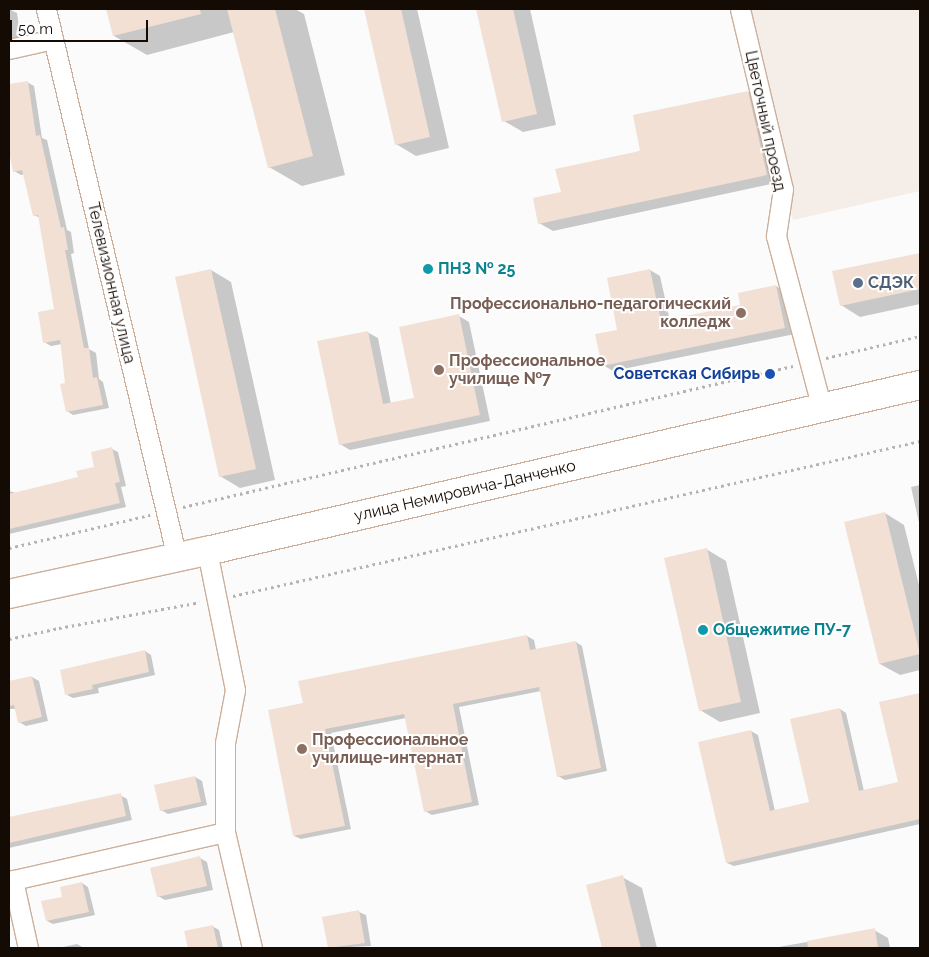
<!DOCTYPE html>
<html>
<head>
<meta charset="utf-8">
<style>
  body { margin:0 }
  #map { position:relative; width:929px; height:957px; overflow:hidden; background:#fbfbfb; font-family:Raleway,sans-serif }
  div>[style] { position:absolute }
  .built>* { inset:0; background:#f5eee8 }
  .shadow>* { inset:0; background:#0003 }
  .building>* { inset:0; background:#f2e0d4 }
  .path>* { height:3px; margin-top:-1.5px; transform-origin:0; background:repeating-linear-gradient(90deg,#b5b2b1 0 2.5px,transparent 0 6.5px) }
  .roads { filter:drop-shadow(1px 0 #ccaf9a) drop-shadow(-1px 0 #ccaf9a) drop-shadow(0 1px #ccaf9a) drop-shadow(0 -1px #ccaf9a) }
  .street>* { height:19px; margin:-9.5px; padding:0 9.5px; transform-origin:9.5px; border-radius:9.5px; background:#fff }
  .primary>* { height:28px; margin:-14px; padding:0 14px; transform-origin:14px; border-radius:14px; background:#fff }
  .dots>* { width:14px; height:14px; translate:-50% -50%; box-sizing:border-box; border:2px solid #fff; border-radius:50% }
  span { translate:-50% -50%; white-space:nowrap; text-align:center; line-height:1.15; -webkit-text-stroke:4px #fff; paint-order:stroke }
  .street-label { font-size:16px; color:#150b05 }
  .culture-label { font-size:16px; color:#0d838f; font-weight:700 }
  .left { translate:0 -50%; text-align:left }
  .service-label { font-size:16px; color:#4e5e75; font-weight:700 }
  .education-label { font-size:16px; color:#785e54; font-weight:700 }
  .right { translate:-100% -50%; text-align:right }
  .transit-label { font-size:16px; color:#164399; font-weight:700 }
  .frame { position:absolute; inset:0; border:10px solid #150b05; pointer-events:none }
  .scale { position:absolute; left:10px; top:20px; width:138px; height:22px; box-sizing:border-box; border:2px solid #150b05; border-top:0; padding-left:6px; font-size:15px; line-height:18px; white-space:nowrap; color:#150b05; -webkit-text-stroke:4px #fff; paint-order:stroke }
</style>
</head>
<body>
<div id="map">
  <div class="built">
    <i style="clip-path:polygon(744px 9px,920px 9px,920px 191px,793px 220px)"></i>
  </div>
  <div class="shadow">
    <i style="clip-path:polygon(9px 9px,17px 13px,21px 39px,9px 41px)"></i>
    <i style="clip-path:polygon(107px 9px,295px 9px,304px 14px,345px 175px,302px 186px,269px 167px,234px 32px,147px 55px,114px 36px)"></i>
    <i style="clip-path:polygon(365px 9px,417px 9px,449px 148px,416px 156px,396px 144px)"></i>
    <i style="clip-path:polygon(478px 9px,530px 9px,556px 125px,523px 132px,504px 121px)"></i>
    <i style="clip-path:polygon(27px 82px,34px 86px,42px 138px,47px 140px,67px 230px,71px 232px,74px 253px,71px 254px,89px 349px,96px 353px,99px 379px,103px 382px,109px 408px,73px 415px,67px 411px,67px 384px,62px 344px,51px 346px,44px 342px,56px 311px,40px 218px,34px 215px,25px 174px,21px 175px,14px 171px,9px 139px,9px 85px)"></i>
    <i style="clip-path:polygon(748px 92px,761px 100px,780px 182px,553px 231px,539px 223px,562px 193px)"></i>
    <i style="clip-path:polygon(920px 254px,920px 304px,860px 317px,841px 305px,834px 272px)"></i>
    <i style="clip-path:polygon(211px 270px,231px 282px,275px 480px,240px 488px,220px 476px)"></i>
    <i style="clip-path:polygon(650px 270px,660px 276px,670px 321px,742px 306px,776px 286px,786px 292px,795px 334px,613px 371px,603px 365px)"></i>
    <i style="clip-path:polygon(459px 316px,469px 322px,490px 421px,350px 450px,340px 444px,367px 332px,378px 338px,391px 404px,415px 399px)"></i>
    <i style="clip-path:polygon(112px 449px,118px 452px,126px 486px,121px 487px,126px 507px,9px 534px,9px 491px,16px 493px,79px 478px,96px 468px)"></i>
    <i style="clip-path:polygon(920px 485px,920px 527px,911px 487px)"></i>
    <i style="clip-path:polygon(885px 513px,904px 525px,920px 589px,920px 670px,900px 675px,880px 664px)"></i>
    <i style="clip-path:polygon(706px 549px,726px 561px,760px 713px,720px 722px,700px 710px)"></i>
    <i style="clip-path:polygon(527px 636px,534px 640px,536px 650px,576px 642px,582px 646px,607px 771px,565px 780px,558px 776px,541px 691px,459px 707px,479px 805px,432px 815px,425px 811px,406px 718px,331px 733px,351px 829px,301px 839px,294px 836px,304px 704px)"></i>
    <i style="clip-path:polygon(145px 651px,151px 655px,155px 675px,98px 688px,99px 693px,73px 698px,67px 695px)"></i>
    <i style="clip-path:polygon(32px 677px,39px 681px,48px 721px,26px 726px,19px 722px,16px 709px,9px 709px,9px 682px)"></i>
    <i style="clip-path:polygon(920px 694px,920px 824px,734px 866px,727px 863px,751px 731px,758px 735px,775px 811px,810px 803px,840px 709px,846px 713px,864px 791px,899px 783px,881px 703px)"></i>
    <i style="clip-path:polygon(195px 777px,202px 781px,207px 805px,168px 814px,161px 810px)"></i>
    <i style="clip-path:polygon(120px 795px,127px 799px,132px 820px,9px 848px,9px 819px)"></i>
    <i style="clip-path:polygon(200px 858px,207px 862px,213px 890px,165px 900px,158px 896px)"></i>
    <i style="clip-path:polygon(622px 877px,642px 888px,657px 948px,603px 948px,587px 886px)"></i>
    <i style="clip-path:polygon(82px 883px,88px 887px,95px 915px,53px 924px,47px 921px,63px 898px)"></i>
    <i style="clip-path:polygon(359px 912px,366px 915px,371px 946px,329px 948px,324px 918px)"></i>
    <i style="clip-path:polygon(212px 926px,219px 930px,223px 948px,189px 948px,186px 932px)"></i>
    <i style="clip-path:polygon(874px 930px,888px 938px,890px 948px,773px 948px)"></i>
    <i style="clip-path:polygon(77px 944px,84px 948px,58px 948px)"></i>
  </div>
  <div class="building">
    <i style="clip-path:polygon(106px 9px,200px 9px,201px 14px,113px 36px)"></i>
    <i style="clip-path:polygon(227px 9px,275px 9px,313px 156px,268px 168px)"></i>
    <i style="clip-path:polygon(364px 9px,401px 9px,430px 137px,395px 145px)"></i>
    <i style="clip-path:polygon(476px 9px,513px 9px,537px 114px,502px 122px)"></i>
    <i style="clip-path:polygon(28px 81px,36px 136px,40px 135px,61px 228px,64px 227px,68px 250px,65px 250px,84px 348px,89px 348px,93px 378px,97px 377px,103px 405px,66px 412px,60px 384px,65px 383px,60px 340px,43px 343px,38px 312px,54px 309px,38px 215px,33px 216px,22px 170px,13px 172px,9px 151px,9px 84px)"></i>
    <i style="clip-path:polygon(748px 91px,767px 175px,538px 224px,533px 198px,561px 192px,555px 169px,640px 151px,633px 115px)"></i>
    <i style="clip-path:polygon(920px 253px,920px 289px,840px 306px,832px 271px)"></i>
    <i style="clip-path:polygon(211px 269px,256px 469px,219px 477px,175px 277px)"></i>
    <i style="clip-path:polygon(650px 269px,661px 321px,740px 305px,738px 293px,776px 285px,785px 328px,602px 366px,595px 334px,617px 330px,607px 278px)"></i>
    <i style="clip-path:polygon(459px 314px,480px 415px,339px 445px,317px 341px,368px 331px,383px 404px,414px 398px,399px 327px)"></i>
    <i style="clip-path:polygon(112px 447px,120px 482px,115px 483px,120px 503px,9px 529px,9px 494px,78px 477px,76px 471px,94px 467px,91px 452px)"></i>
    <i style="clip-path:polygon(885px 512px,920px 654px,879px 664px,844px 522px)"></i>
    <i style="clip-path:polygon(707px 548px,741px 702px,699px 711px,664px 558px)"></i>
    <i style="clip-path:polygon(527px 635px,530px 650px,576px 641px,601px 768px,557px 777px,539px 687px,453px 704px,472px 802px,424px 812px,404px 714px,325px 729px,345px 826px,293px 836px,268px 710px,303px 703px,298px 681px)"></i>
    <i style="clip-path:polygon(145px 650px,149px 672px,92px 685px,93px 689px,65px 695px,60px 670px)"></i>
    <i style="clip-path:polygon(32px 676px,42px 717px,18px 723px,14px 705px,9px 706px,9px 681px)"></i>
    <i style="clip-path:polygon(920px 693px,920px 819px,726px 863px,698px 742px,751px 730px,770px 811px,809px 802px,790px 719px,840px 708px,859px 791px,898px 782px,879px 702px)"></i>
    <i style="clip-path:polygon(195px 776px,201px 802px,160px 811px,154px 785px)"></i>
    <i style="clip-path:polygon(121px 793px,126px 816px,9px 843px,9px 817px)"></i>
    <i style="clip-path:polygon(200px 856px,207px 886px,157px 897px,150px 868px)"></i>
    <i style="clip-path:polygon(623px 875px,641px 948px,602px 948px,586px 885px)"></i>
    <i style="clip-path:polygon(82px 882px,89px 912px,46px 921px,41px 901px,62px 897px,60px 887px)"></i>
    <i style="clip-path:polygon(359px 910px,365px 943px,328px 948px,322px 917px)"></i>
    <i style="clip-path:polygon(213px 925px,218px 948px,188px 948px,184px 931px)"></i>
    <i style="clip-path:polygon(875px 928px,878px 948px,808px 948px,807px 941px)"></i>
  </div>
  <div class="path">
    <i style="left:826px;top:358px;width:97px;rotate:-13.2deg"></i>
    <i style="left:183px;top:507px;width:626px;rotate:-13.02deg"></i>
    <i style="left:9px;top:548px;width:145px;rotate:-13.2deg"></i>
    <i style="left:233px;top:596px;width:704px;rotate:-12.71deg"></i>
    <i style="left:9px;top:639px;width:51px;rotate:-12.4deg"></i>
    <i style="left:59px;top:628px;width:143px;rotate:-10.4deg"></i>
  </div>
  <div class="roads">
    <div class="street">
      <i style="left:46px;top:9px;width:564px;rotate:76.58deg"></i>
      <i style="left:740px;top:9px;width:185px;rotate:76.6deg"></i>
      <i style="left:783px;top:189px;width:48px;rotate:98.5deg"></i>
      <i style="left:776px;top:236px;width:179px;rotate:75.1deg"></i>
      <i style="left:9px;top:49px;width:45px;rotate:-12.8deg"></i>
      <i style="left:207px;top:551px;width:142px;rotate:78.6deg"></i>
      <i style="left:235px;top:690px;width:54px;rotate:100.7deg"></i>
      <i style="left:225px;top:743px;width:89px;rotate:90deg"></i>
      <i style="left:225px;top:832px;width:119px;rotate:76.9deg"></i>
      <i style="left:13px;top:880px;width:70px;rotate:77.6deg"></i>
      <i style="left:9px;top:881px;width:221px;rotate:-12.8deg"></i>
    </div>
    <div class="primary">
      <i style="left:9px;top:594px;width:203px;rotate:-12.3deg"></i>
      <i style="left:207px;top:551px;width:732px;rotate:-13.11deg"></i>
    </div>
  </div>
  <div class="dots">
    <i style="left:428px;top:269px;background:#0f9aa8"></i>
    <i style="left:858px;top:283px;background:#5c6f8a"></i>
    <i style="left:741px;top:313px;background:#8d6e63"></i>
    <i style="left:439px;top:370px;background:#8d6e63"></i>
    <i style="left:770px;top:374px;background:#1a4fb4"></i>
    <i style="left:703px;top:630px;background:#0f9aa8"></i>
    <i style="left:302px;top:749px;background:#8d6e63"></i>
  </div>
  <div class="street-label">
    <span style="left:765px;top:121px;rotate:78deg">Цветочный проезд</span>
    <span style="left:111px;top:283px;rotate:77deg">Телевизионная улица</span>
    <span style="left:465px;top:491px;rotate:-13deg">улица Немировича-Данченко</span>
  </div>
  <div class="culture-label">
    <span class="left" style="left:438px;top:269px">ПНЗ № 25</span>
    <span class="left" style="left:713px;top:630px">Общежитие ПУ-7</span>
  </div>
  <div class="service-label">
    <span class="left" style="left:868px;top:283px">СДЭК</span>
  </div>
  <div class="education-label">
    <span class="right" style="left:731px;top:313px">Профессионально-педагогический<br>колледж</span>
    <span class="left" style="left:449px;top:370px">Профессиональное<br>училище №7</span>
    <span class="left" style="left:312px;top:749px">Профессиональное<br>училище-интернат</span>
  </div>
  <div class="transit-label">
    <span class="right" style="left:760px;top:374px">Советская Сибирь</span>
  </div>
  <div class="frame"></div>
  <div class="scale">50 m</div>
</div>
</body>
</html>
